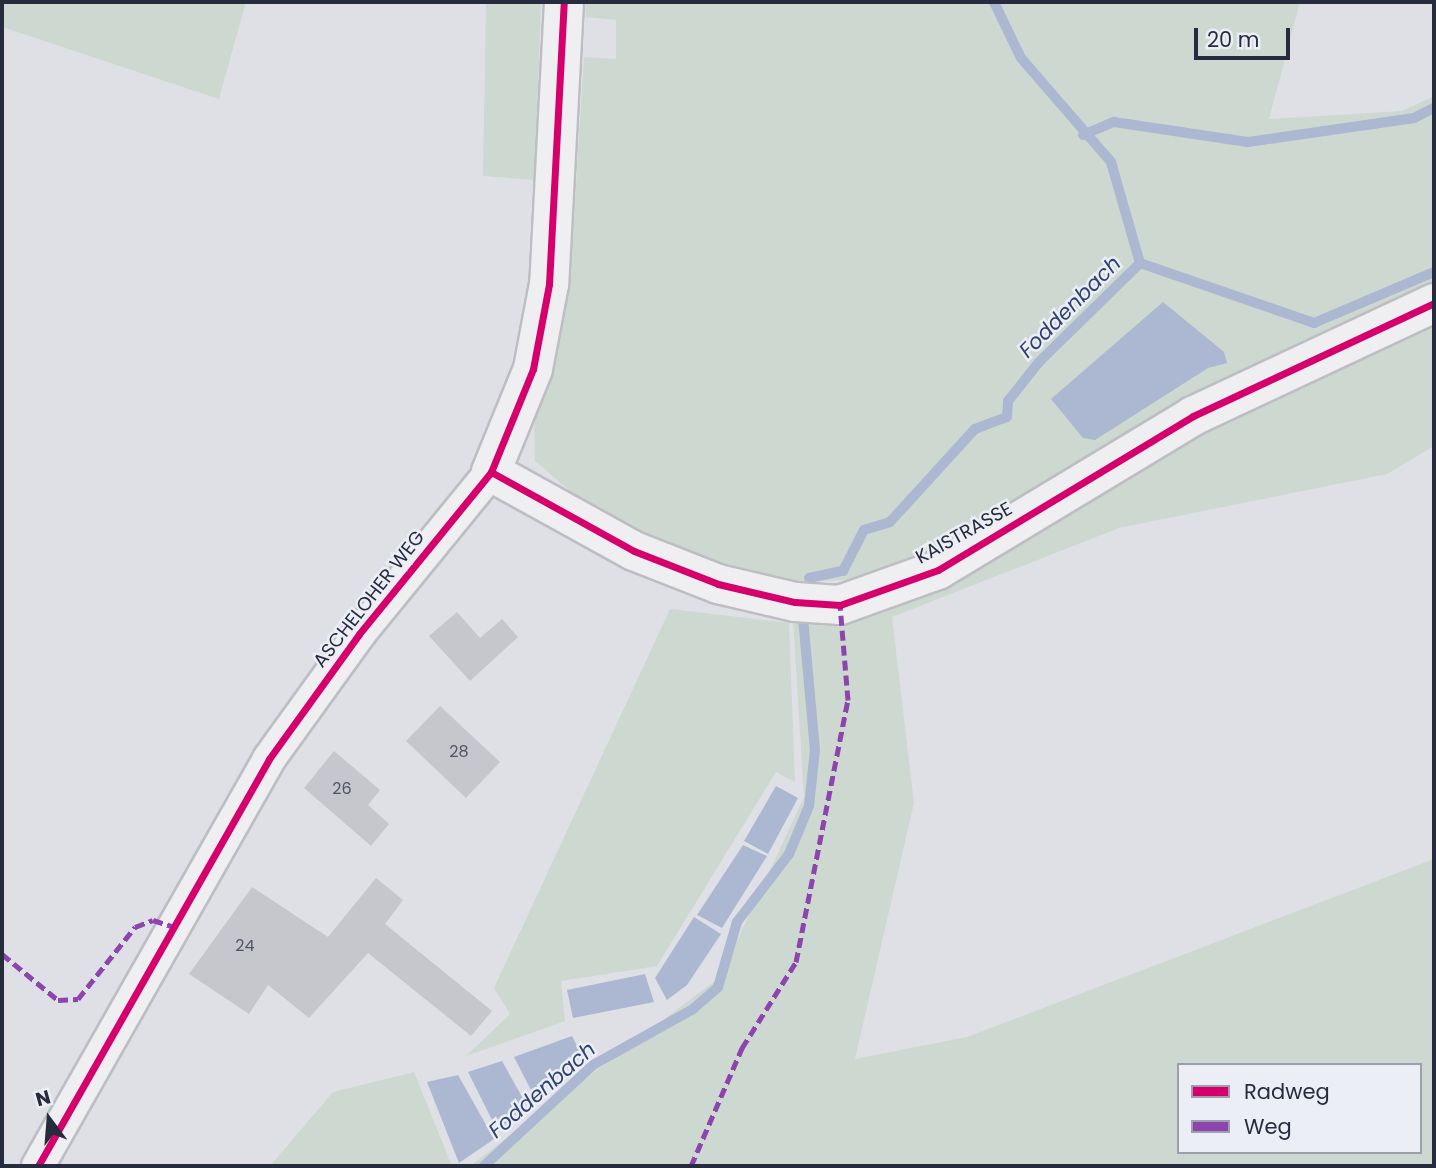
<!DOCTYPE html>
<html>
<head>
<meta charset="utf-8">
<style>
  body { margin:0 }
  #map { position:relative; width:1436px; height:1168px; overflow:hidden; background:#dfe0e5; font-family:Poppins,sans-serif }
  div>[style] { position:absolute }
  .green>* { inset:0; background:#cdd8d0 }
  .water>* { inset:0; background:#acb7d1 }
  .stream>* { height:10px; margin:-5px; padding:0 5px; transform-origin:5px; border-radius:5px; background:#acb7d1 }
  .building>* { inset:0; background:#c5c7cc }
  .roads { filter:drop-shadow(2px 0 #bdbec3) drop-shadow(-2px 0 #bdbec3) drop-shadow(0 2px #bdbec3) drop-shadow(0 -2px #bdbec3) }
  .minor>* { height:32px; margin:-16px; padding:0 16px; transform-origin:16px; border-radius:16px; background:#efeff2 }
  .tertiary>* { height:38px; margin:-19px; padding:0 19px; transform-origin:19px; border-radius:19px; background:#efeff2 }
  .quiet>* { height:5px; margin-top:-2.5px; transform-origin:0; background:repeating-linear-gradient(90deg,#8e44ad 0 10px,transparent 0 15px) }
  .cycleway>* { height:7px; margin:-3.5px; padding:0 3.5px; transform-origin:3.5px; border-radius:3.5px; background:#d6006c }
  span { translate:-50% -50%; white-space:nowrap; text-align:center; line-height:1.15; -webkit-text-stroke:5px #eceef5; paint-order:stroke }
  .number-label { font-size:16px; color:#505463 }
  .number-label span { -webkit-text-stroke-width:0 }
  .street-label { font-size:19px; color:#262b3e }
  .water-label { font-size:21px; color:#2f4274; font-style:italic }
  .frame { position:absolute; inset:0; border:4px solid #262b3e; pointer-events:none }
  .legend { position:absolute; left:1177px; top:1063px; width:245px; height:91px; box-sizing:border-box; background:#eceef5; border:2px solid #9da0ac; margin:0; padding:9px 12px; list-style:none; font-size:21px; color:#262b3e }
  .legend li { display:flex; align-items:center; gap:14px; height:35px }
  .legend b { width:35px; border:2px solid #9da0ac }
  .north { position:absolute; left:14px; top:1084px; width:70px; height:70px; -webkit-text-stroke:5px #eceef5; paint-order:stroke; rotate:344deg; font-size:19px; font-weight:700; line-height:28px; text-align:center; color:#262b3e }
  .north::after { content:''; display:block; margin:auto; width:24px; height:32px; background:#262b3e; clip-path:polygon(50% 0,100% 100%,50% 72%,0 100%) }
  .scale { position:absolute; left:1194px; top:28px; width:96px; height:32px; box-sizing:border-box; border:4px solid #262b3e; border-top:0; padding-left:9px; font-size:21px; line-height:24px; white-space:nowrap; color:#262b3e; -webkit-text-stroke:5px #eceef5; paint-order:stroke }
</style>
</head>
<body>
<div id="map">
  <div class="green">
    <i style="clip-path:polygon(2px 2px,246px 2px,219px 99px,2px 27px)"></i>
    <i style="clip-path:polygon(486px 2px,541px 2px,535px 180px,483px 176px)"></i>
    <i style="clip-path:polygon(585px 2px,1300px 2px,1269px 119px,1402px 111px,1434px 96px,1434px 285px,1233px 375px,932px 552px,868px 578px,797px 583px,708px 563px,588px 506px,535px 461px,534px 413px,571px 263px,584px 57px,616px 59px,616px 20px,586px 17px)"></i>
    <i style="clip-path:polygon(evenodd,1434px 319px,1434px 446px,1387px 474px,1119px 528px,892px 617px,914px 803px,855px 1059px,967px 1037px,1434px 859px,1434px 1166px,470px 1166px,720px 977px,804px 797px,793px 621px,846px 619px,1181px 441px,1434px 319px,1179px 1065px,1420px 1065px,1420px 1152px,1179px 1152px,1179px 1065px)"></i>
    <i style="clip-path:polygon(670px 609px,789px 623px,795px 782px,776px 772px,657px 966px,561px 981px,565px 1021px,466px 1056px,510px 1014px,494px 988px)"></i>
    <i style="clip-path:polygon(414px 1072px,452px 1166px,270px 1166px,333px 1092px)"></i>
  </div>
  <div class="water">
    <i style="clip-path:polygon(1163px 302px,1224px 352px,1227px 363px,1208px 368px,1095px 440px,1083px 438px,1051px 399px)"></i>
    <i style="clip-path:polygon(776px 786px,798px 798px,768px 854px,744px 841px)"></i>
    <i style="clip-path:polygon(743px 845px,767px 856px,722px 928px,697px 915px)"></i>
    <i style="clip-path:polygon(694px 917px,721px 934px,687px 985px,667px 1000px,655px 978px)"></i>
    <i style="clip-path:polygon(645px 974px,654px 1002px,573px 1018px,567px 990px)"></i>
    <i style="clip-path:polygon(572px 1036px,582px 1056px,534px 1096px,514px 1057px)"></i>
    <i style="clip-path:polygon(502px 1061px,526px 1104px,498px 1132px,468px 1072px)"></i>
    <i style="clip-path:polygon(458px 1075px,494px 1139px,459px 1163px,427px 1082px)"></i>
  </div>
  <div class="stream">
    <i style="left:994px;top:2px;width:62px;rotate:64.3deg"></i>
    <i style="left:1021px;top:58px;width:138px;rotate:49.1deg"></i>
    <i style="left:1111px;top:162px;width:105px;rotate:74deg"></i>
    <i style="left:1083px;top:135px;width:34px;rotate:-23deg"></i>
    <i style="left:1114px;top:122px;width:135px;rotate:8.5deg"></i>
    <i style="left:1248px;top:142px;width:168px;rotate:-8.2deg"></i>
    <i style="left:1414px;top:118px;width:22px;rotate:-27deg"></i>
    <i style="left:809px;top:578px;width:35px;rotate:-12deg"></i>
    <i style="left:843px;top:571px;width:46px;rotate:-62.9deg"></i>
    <i style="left:864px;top:530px;width:27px;rotate:-17deg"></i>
    <i style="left:890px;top:522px;width:126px;rotate:-47.6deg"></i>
    <i style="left:975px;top:429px;width:34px;rotate:-21deg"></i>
    <i style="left:1007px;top:417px;width:16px;rotate:-86deg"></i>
    <i style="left:1008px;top:401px;width:50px;rotate:-51.5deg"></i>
    <i style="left:1039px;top:362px;width:141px;rotate:-44.4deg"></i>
    <i style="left:1140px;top:263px;width:184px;rotate:19deg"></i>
    <i style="left:1314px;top:323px;width:130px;rotate:-23deg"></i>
    <i style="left:484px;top:1166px;width:149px;rotate:-42.8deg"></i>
    <i style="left:593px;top:1065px;width:115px;rotate:-29.2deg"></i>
    <i style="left:693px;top:1009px;width:33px;rotate:-41deg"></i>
    <i style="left:718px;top:987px;width:68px;rotate:-73.7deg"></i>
    <i style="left:737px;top:922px;width:86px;rotate:-52.6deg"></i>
    <i style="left:789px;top:854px;width:52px;rotate:-67.4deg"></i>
    <i style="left:809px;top:806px;width:56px;rotate:-83.9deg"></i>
    <i style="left:815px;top:750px;width:133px;rotate:-95.2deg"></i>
  </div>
  <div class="building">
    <i style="clip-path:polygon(457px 612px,480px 638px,502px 619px,518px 637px,470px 681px,429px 636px)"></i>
    <i style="clip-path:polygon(440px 706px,500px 762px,466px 798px,406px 741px)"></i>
    <i style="clip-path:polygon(334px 751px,380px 790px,368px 805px,389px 824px,371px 846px,304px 788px)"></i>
    <i style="clip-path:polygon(376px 878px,403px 900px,385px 924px,492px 1011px,471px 1036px,368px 953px,309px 1018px,268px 985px,249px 1014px,189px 974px,252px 887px,328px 937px)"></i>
  </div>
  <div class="roads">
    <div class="minor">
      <i style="left:38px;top:1166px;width:468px;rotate:-60.4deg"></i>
      <i style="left:269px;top:759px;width:154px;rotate:-54.2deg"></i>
      <i style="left:359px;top:634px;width:209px;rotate:-50.8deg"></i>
    </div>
    <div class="tertiary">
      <i style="left:564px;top:2px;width:282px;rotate:93deg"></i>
      <i style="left:549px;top:284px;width:86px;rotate:100.7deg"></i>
      <i style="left:533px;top:369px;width:111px;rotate:112.2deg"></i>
      <i style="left:491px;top:472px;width:163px;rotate:28.9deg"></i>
      <i style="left:634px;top:551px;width:90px;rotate:21.4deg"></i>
      <i style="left:718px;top:584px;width:79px;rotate:13.2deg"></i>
      <i style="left:795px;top:602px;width:45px;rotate:3.8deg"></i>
      <i style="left:840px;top:605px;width:104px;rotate:-19.7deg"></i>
      <i style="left:938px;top:570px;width:298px;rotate:-31.1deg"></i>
      <i style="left:1193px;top:416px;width:266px;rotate:-25.1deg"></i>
    </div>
  </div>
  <div class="quiet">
    <i style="left:2px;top:954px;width:72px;rotate:39.4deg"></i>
    <i style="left:58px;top:1000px;width:20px;rotate:-3deg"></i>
    <i style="left:78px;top:999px;width:92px;rotate:-51.6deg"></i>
    <i style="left:135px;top:927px;width:19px;rotate:-21deg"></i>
    <i style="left:153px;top:920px;width:23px;rotate:18deg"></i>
    <i style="left:691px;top:1166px;width:129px;rotate:-66.6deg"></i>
    <i style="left:742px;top:1048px;width:102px;rotate:-57.9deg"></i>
    <i style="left:796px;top:962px;width:267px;rotate:-78.8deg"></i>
    <i style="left:848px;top:700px;width:95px;rotate:-94.8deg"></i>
  </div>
  <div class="cycleway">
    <i style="left:491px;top:472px;width:163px;rotate:28.9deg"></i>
    <i style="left:634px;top:551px;width:90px;rotate:21.4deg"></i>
    <i style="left:718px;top:584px;width:79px;rotate:13.2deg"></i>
    <i style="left:795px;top:602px;width:45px;rotate:3.8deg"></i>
    <i style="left:840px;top:605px;width:104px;rotate:-19.7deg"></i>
    <i style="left:938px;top:570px;width:298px;rotate:-31.1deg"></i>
    <i style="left:1193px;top:416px;width:266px;rotate:-25.1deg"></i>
    <i style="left:38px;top:1166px;width:468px;rotate:-60.4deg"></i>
    <i style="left:269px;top:759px;width:154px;rotate:-54.2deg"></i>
    <i style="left:359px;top:634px;width:209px;rotate:-50.8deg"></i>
    <i style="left:491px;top:472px;width:111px;rotate:-67.8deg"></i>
    <i style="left:533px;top:369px;width:86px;rotate:-79.3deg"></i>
    <i style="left:549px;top:284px;width:282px;rotate:-87deg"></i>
  </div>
  <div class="number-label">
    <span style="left:459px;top:752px">28</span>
    <span style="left:342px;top:789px">26</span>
    <span style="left:245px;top:946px">24</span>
  </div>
  <div class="street-label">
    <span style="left:964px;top:533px;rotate:-29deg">KAISTRASSE</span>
    <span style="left:369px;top:599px;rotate:-52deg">ASCHELOHER WEG</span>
  </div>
  <div class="water-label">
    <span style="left:1070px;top:307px;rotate:-45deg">Foddenbach</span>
    <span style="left:542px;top:1090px;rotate:-41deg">Foddenbach</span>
  </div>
  <div class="frame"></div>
  <ul class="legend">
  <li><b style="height:9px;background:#d6006c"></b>Radweg</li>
  <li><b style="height:9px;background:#8e44ad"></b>Weg</li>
  </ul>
  <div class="north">N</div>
  <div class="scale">20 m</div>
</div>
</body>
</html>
